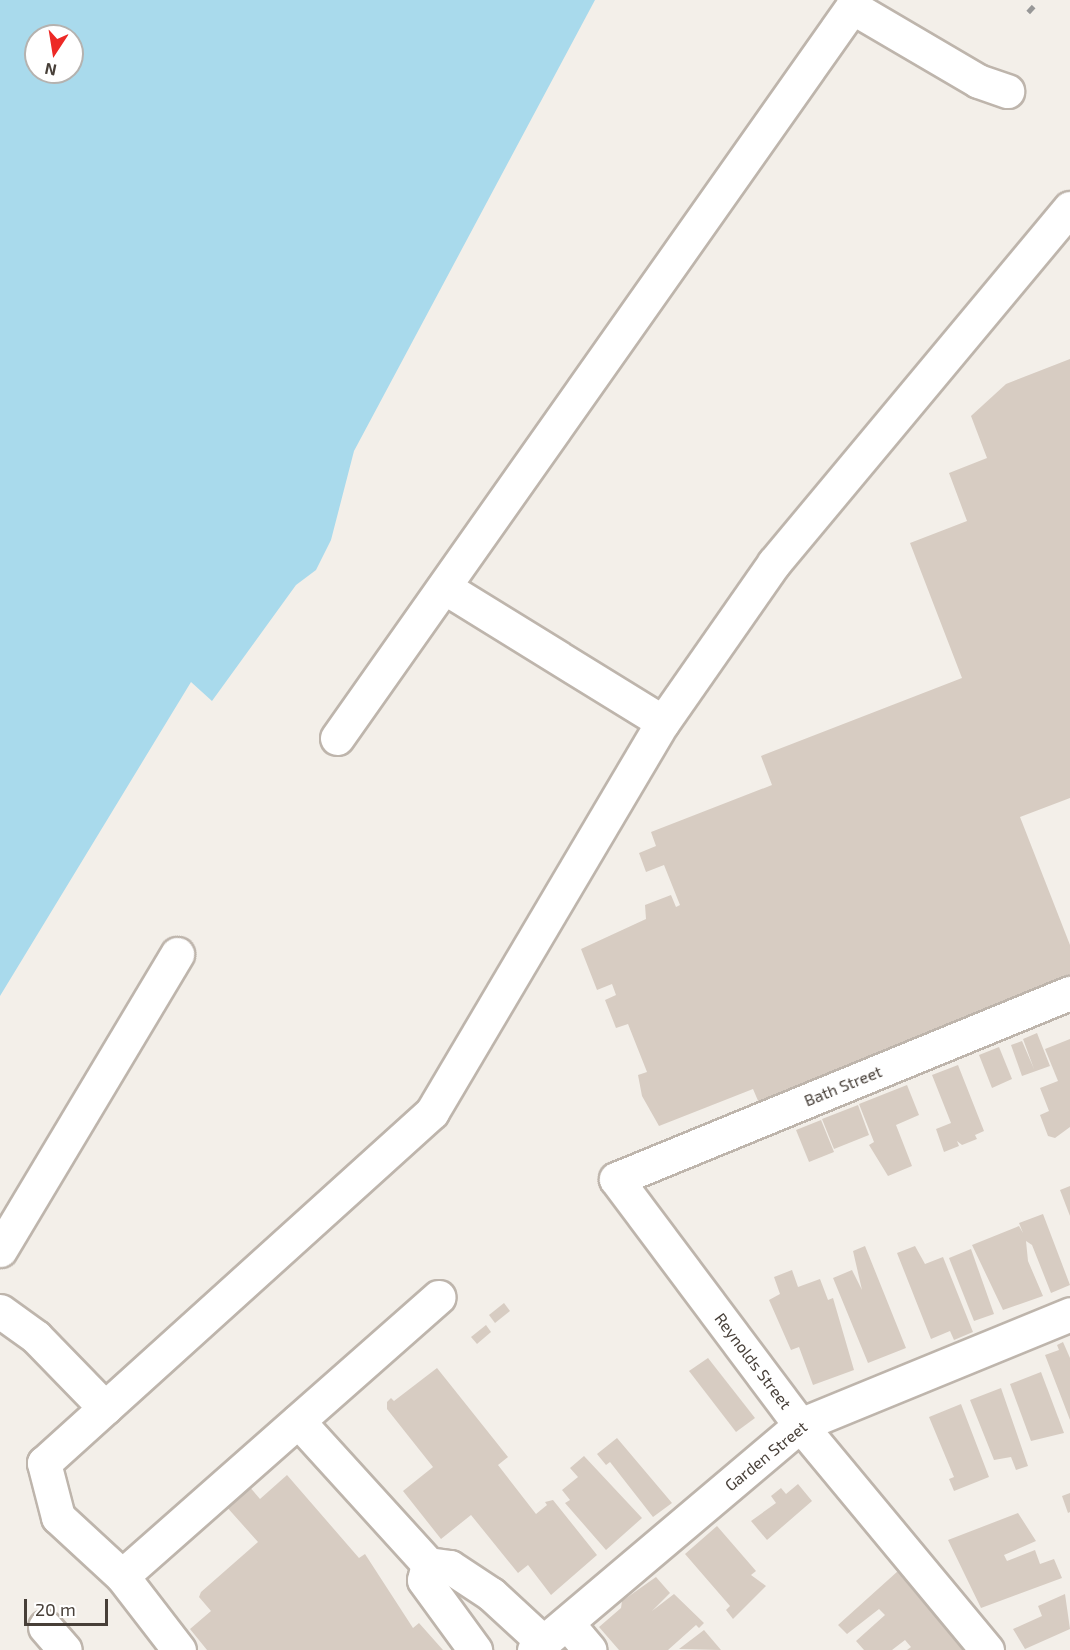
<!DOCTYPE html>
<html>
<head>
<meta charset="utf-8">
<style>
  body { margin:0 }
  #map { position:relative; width:1070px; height:1650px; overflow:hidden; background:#f3efe9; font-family:"Exo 2",sans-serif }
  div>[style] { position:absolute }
  .water>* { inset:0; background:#a9daec }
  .building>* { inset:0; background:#d7ccc2 }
  .roads { filter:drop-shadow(2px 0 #beb5ac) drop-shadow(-2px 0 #beb5ac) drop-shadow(0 2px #beb5ac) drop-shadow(0 -2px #beb5ac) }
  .minor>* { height:33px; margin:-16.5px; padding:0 16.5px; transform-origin:16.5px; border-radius:16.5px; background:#fff }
  .rail>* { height:4.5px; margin-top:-2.25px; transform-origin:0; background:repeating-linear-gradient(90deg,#979797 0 8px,transparent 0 16px) }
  span { translate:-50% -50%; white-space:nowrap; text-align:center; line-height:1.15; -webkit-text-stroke:6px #fff; paint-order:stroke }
  .street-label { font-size:16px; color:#473f38 }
  .north { position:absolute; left:24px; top:24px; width:60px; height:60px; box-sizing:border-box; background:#fff; border:2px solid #b5b2af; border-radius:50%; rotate:192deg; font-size:16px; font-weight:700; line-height:24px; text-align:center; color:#473f38 }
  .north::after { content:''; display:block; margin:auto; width:21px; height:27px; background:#ed2926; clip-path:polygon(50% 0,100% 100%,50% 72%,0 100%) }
  .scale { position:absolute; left:24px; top:1599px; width:84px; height:27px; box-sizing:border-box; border:3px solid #473f38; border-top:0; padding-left:8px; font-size:18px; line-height:21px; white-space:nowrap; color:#473f38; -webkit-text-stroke:4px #fff; paint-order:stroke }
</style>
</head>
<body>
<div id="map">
  <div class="water">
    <i style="clip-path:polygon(evenodd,0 0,595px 0,354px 451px,331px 540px,316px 570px,296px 585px,212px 701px,191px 682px,0 996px,0 0,36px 36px,72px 36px,72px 72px,36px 72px,36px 36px)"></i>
  </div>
  <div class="building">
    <i style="clip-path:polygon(1070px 359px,1070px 798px,1020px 817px,1070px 945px,1070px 982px,759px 1103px,753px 1089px,659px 1126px,642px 1096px,638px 1075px,647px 1072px,628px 1024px,616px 1028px,605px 1000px,616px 995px,612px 984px,597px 990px,581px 949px,646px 919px,645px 905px,671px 895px,676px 907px,680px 905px,664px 865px,646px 872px,639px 853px,656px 846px,651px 832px,772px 785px,761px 756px,962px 678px,910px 543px,967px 521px,949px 473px,987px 458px,971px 416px,1006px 384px)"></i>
    <i style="clip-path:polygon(1037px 1033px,1050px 1066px,1022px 1076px,1011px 1045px,1022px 1041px,1034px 1069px,1023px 1039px)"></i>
    <i style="clip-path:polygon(1070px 1039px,1070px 1127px,1055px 1138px,1048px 1136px,1040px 1115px,1049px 1111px,1040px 1088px,1058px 1081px,1045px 1049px)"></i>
    <i style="clip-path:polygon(999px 1047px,1012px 1079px,992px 1088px,979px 1055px)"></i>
    <i style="clip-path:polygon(958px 1065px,984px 1131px,975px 1135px,977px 1139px,962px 1145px,957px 1141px,959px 1146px,944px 1152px,936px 1129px,951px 1123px,932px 1075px)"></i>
    <i style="clip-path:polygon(907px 1085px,919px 1115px,896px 1125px,912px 1166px,888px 1176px,869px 1145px,874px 1142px,859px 1104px)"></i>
    <i style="clip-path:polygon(858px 1105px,869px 1135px,834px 1149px,822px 1119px)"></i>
    <i style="clip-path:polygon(821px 1120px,834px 1152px,809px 1162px,796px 1130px)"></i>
    <i style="clip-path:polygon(1070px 1186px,1070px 1216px,1060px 1190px)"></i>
    <i style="clip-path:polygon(1043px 1214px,1070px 1285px,1051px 1293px,1032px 1245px,1026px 1241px,1028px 1261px,1043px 1296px,1003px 1310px,972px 1245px,1019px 1226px,1023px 1233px,1019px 1223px)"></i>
    <i style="clip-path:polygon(865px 1246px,906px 1348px,868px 1363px,833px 1278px,852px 1270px,862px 1290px,853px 1251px)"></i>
    <i style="clip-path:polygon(915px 1246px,925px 1264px,943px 1257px,973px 1332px,954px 1340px,950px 1331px,931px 1339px,897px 1253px)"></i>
    <i style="clip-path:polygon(971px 1249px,994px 1314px,974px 1321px,949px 1258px)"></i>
    <i style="clip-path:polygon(792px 1270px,798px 1287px,820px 1279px,828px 1300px,833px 1298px,854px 1370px,813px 1385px,799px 1347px,791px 1350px,769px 1300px,780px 1294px,774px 1277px)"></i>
    <i style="clip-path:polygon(504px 1303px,510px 1311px,495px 1323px,489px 1315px)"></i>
    <i style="clip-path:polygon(486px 1325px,491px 1332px,477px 1344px,471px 1337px)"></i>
    <i style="clip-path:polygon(1063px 1342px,1070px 1358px,1070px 1420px,1045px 1355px,1059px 1350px,1057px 1345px)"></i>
    <i style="clip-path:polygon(708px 1358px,755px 1418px,736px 1432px,689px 1371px)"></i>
    <i style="clip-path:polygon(437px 1368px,508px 1457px,498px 1465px,536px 1514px,547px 1505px,545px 1502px,553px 1500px,597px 1555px,551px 1595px,528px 1565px,518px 1573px,471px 1515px,441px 1539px,403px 1491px,433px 1467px,387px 1409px,387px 1402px,391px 1398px,394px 1401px)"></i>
    <i style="clip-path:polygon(1041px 1372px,1064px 1433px,1031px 1441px,1010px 1384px)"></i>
    <i style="clip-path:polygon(1001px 1388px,1028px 1466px,1016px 1470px,1011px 1457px,994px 1460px,970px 1400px)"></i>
    <i style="clip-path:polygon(961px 1404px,989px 1477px,954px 1491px,949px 1479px,954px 1477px,929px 1417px)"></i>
    <i style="clip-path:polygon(617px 1438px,672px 1503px,653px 1517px,610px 1462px,606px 1465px,597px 1454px)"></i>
    <i style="clip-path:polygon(584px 1456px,642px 1518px,606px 1550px,565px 1503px,570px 1500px,562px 1490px,578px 1477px,570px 1468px)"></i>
    <i style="clip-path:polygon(287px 1475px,359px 1558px,365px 1554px,413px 1628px,419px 1623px,443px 1650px,207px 1650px,190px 1629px,211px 1611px,199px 1597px,201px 1592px,258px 1542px,225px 1505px,248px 1485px,260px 1499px)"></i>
    <i style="clip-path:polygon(798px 1484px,812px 1501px,767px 1540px,751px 1521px,776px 1503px,771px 1496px,781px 1488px,786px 1494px)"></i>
    <i style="clip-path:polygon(1070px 1493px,1070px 1512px,1068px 1513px,1062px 1496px)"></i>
    <i style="clip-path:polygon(1018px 1513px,1036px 1541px,1004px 1555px,1007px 1561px,1035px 1550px,1040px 1564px,1054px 1559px,1062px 1578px,981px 1608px,948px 1540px)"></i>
    <i style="clip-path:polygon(717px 1526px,756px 1571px,751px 1575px,766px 1586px,733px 1619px,726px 1610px,730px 1606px,685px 1554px)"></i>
    <i style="clip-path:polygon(898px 1571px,911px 1588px,964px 1650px,907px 1650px,911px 1647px,905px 1640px,892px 1650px,864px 1650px,856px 1641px,885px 1615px,879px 1609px,847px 1634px,838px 1625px)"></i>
    <i style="clip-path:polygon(656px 1577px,670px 1593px,652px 1611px,674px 1594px,704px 1623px,699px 1628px,696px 1625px,668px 1650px,619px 1650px,599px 1627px,621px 1608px,622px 1601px)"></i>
    <i style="clip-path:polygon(1065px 1594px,1070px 1629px,1025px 1649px,1013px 1629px,1042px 1616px,1038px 1606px)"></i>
    <i style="clip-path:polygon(704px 1630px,721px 1650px,679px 1649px)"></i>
  </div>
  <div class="roads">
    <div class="minor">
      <i style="left:444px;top:587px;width:257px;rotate:31.7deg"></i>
      <i style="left:337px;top:738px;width:894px;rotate:-54.83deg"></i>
      <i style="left:852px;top:7px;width:146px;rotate:30.4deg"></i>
      <i style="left:978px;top:81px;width:31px;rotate:19deg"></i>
      <i style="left:0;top:1250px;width:345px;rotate:-59.1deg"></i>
      <i style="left:0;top:1311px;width:44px;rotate:35.8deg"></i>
      <i style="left:36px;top:1337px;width:99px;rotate:45.8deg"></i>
      <i style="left:298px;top:1421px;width:193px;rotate:47.7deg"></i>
      <i style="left:428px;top:1564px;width:22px;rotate:8deg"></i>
      <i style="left:450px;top:1567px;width:49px;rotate:33.4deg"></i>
      <i style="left:491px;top:1594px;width:71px;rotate:42.7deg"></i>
      <i style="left:428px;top:1564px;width:16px;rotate:104deg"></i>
      <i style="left:424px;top:1580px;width:87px;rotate:53.9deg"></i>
      <i style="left:122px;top:1576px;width:87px;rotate:-137.3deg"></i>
      <i style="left:58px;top:1517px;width:56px;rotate:-104.5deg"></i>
      <i style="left:44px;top:1463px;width:523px;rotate:-42.13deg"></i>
      <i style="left:432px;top:1112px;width:453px;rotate:-59.4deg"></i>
      <i style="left:663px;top:722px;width:194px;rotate:-55.1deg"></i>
      <i style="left:774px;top:563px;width:462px;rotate:-50.2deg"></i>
      <i style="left:567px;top:1623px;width:35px;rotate:50deg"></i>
      <i style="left:45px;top:1627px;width:30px;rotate:49deg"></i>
      <i style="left:179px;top:1650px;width:93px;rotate:-127.6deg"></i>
      <i style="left:122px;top:1576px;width:422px;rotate:-41.4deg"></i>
      <i style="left:534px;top:1650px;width:348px;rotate:-40.2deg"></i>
      <i style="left:800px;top:1425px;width:292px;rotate:-22.3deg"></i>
      <i style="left:987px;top:1650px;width:293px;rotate:-129.7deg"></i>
      <i style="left:800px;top:1425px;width:307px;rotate:-126.8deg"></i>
      <i style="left:616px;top:1179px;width:491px;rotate:-22.3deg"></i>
    </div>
  </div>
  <div class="rail">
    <i style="left:1028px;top:12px;width:16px;rotate:-47deg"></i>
  </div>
  <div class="street-label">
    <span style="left:843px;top:1086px;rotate:-22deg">Bath Street</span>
    <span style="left:753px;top:1361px;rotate:53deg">Reynolds Street</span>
    <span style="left:766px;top:1456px;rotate:-39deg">Garden Street</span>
  </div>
  <div class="north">N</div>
  <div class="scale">20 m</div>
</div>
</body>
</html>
